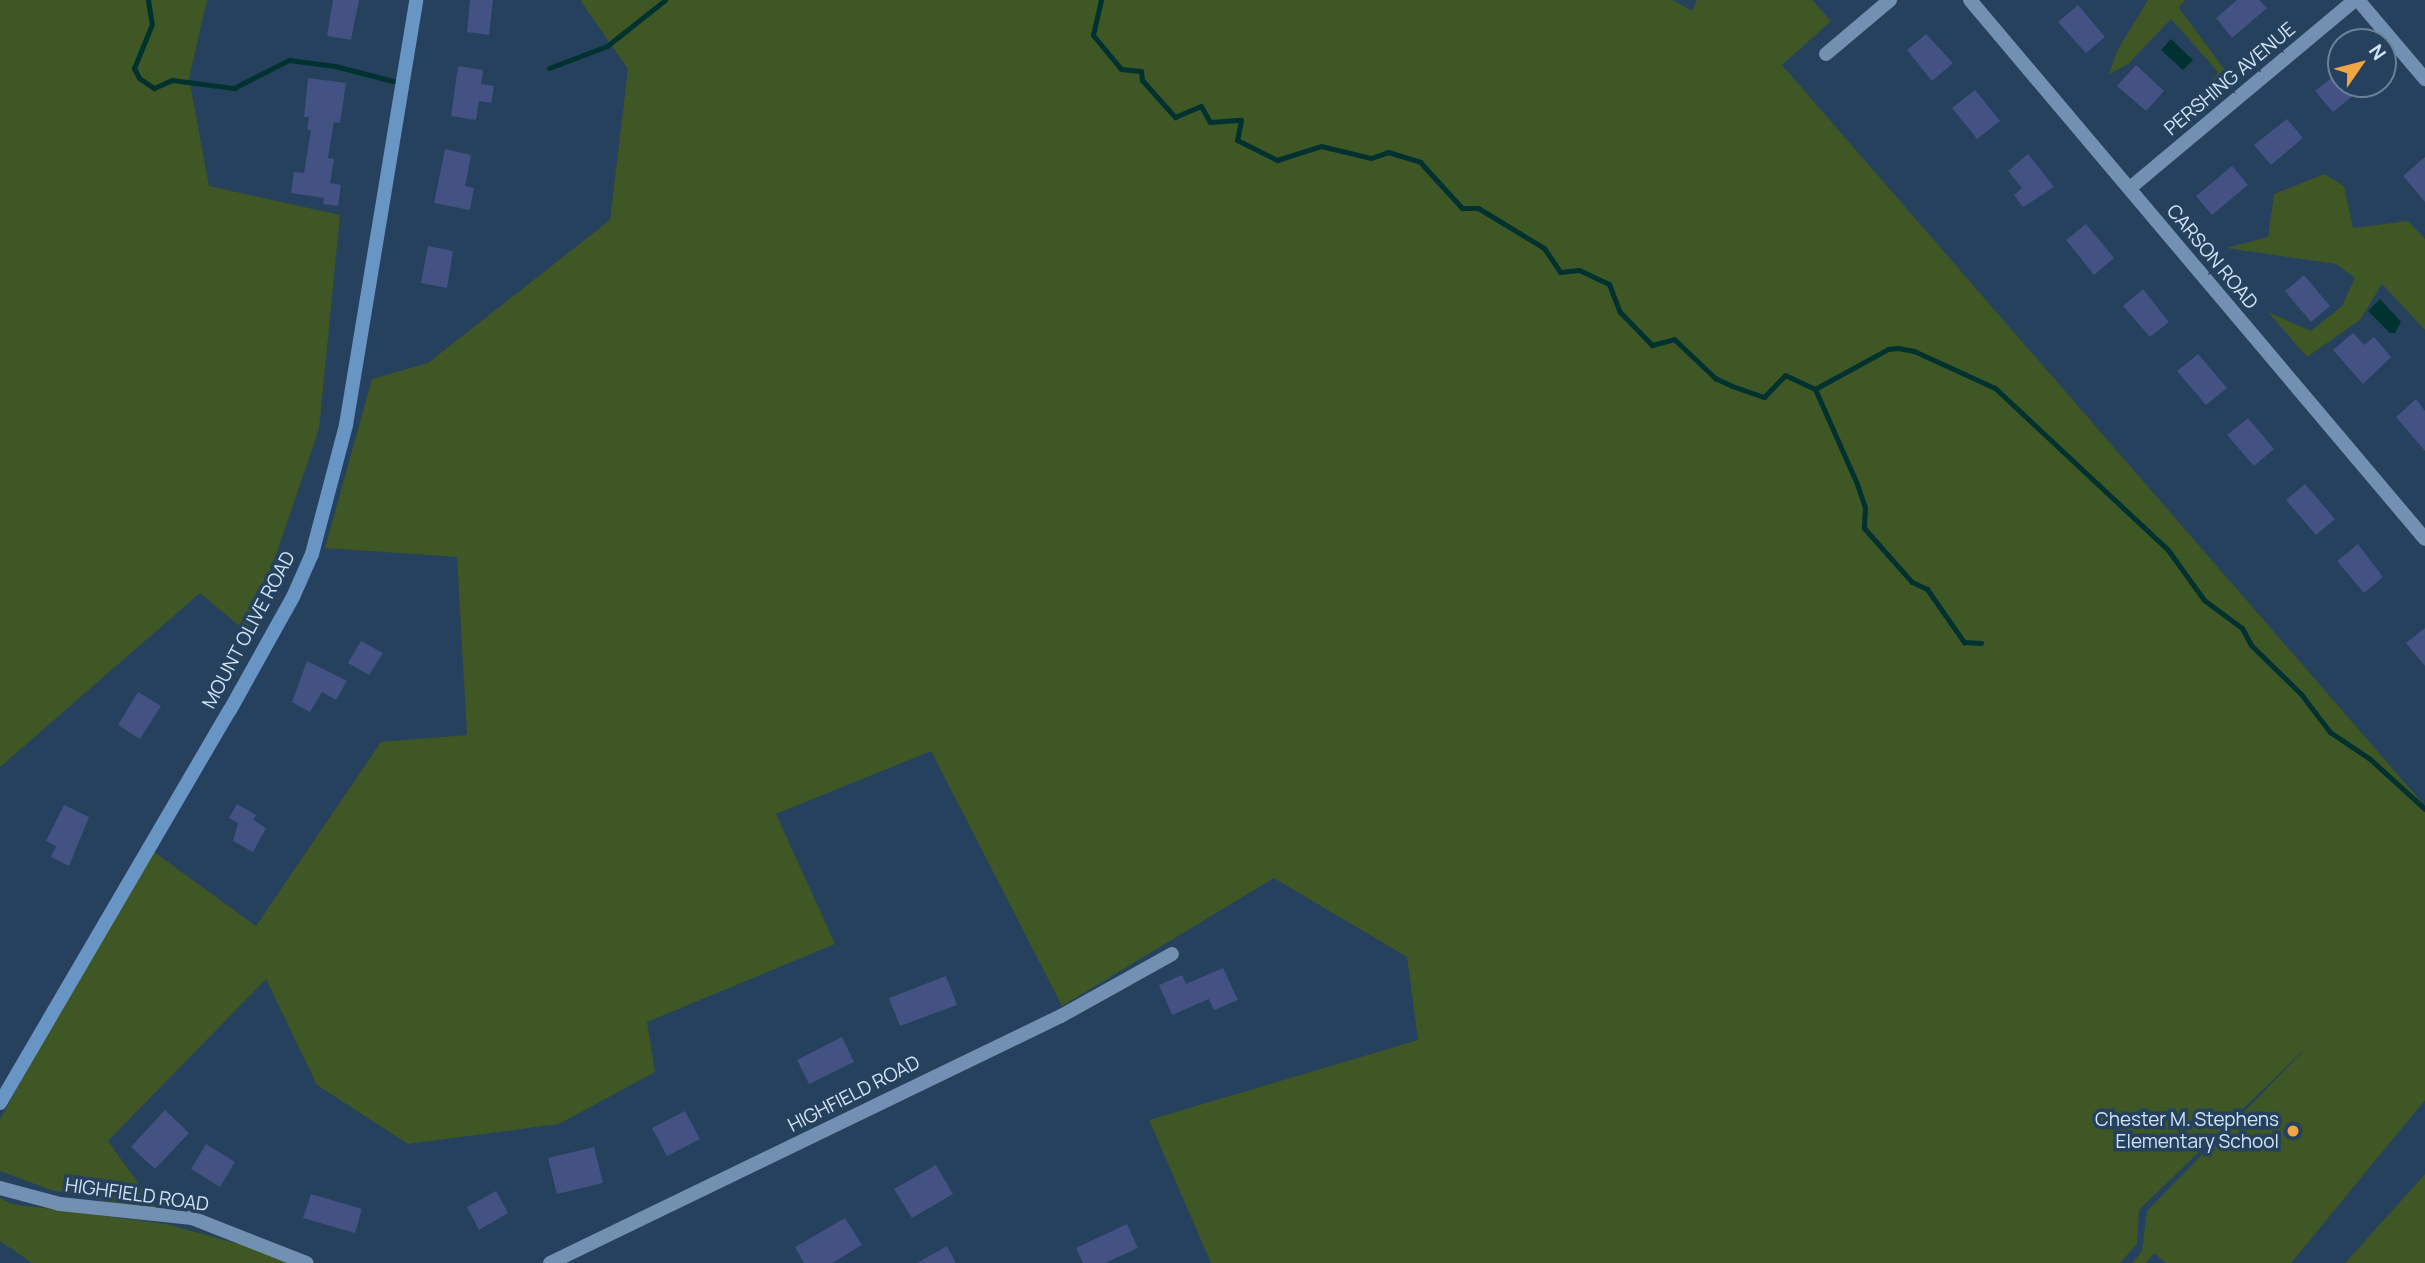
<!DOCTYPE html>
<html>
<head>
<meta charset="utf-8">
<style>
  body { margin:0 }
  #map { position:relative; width:2425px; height:1263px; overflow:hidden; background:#25415d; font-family:Manrope,sans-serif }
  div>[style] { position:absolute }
  .green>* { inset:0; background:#3f5625 }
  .water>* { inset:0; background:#013230 }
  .stream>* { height:5px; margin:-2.5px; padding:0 2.5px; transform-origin:2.5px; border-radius:2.5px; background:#013230 }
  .building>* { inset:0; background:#435282 }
  .street>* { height:14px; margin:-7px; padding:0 7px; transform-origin:7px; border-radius:7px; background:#7290b1 }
  .secondary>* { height:14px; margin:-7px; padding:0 7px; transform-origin:7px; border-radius:7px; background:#6995c4 }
  .dots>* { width:19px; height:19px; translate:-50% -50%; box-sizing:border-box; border:4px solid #25415d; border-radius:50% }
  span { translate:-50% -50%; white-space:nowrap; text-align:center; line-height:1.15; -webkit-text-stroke:7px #25415d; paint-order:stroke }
  .street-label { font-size:19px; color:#d2e3f4 }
  .poi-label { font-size:19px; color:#d2e3f4 }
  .right { translate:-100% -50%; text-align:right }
  .north { position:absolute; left:2327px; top:28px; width:70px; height:70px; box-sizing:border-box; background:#25415d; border:2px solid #6a8299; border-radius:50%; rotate:55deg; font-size:19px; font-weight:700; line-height:28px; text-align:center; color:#d2e3f4 }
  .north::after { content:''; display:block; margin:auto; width:24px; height:32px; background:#f1a640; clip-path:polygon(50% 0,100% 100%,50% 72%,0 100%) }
</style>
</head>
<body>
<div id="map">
  <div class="green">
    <i style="clip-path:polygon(0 0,207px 0,189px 78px,209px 186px,340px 215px,319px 429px,249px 634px,200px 593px,0 767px)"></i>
    <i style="clip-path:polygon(580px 0,1673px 0,1692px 11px,1697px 0,1812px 0,1831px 21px,1782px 65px,2425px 806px,2425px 1100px,2291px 1263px,2166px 1263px,2154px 1253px,2146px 1263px,2132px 1263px,2142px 1251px,2147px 1211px,2316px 1038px,2139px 1210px,2137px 1244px,2120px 1263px,1211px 1263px,1149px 1120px,1418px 1040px,1407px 957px,1274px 878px,1062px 1006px,931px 751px,776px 814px,835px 944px,647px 1022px,655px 1072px,559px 1124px,408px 1144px,317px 1085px,266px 979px,108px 1141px,159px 1212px,51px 1190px,0 1171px,0 1119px,150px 849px,256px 926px,381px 742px,467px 735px,457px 557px,325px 548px,372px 379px,428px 363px,610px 220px,628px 69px)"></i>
    <i style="clip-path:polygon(2148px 0,2185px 0,2179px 8px,2230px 77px,2191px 108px,2218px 72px,2171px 19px,2128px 64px,2109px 74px,2118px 49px)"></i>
    <i style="clip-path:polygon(2324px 174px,2344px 186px,2353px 228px,2408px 221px,2425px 239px,2425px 330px,2382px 284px,2360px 320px,2307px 357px,2268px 312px,2311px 331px,2342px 306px,2355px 278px,2336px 264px,2226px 248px,2268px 237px,2274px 194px)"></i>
    <i style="clip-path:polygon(2425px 1174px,2425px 1263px,2345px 1263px)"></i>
    <i style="clip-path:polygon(0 1198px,12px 1204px,167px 1224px,306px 1263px,32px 1263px,0 1241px)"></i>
  </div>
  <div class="water">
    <i style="clip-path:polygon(2171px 39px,2193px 60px,2183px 70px,2161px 50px)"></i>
    <i style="clip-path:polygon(2380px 299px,2401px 322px,2395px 333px,2390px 333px,2368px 311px)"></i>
  </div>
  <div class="stream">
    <i style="left:148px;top:0;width:24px;rotate:81deg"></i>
    <i style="left:152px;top:24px;width:48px;rotate:112.2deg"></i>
    <i style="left:134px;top:68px;width:11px;rotate:63deg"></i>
    <i style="left:139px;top:78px;width:18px;rotate:34deg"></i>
    <i style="left:154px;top:88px;width:20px;rotate:-24deg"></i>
    <i style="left:172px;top:80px;width:63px;rotate:7.4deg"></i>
    <i style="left:234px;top:88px;width:62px;rotate:-27deg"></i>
    <i style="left:289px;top:60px;width:46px;rotate:7.4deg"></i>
    <i style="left:335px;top:66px;width:60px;rotate:14.5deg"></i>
    <i style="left:1101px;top:0;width:36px;rotate:103deg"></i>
    <i style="left:1093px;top:35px;width:44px;rotate:50.5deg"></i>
    <i style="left:1121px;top:69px;width:20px;rotate:6deg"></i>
    <i style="left:1141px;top:71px;width:9px;rotate:84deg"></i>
    <i style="left:1142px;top:80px;width:50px;rotate:48.3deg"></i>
    <i style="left:1175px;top:117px;width:28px;rotate:-23deg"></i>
    <i style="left:1201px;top:106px;width:18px;rotate:61deg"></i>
    <i style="left:1210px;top:122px;width:31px;rotate:-4deg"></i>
    <i style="left:1241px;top:120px;width:20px;rotate:101deg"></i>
    <i style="left:1237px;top:140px;width:45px;rotate:26.6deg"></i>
    <i style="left:1277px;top:160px;width:46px;rotate:-17.7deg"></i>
    <i style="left:1321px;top:146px;width:51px;rotate:13.5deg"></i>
    <i style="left:1371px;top:158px;width:18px;rotate:-19deg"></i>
    <i style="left:1388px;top:152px;width:34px;rotate:17deg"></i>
    <i style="left:1420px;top:162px;width:62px;rotate:47.6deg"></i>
    <i style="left:1462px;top:208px;width:16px"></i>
    <i style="left:1478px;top:208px;width:77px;rotate:31.2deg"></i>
    <i style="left:1544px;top:248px;width:29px;rotate:56deg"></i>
    <i style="left:1560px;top:272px;width:19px;rotate:-6deg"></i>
    <i style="left:1579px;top:270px;width:33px;rotate:25deg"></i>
    <i style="left:1609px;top:284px;width:30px;rotate:69deg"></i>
    <i style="left:1620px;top:312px;width:46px;rotate:45.9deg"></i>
    <i style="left:1652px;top:345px;width:23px;rotate:-15deg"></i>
    <i style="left:1674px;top:339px;width:57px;rotate:43.6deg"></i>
    <i style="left:1715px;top:378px;width:19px;rotate:25deg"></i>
    <i style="left:1732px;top:386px;width:34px;rotate:19deg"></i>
    <i style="left:1764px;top:397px;width:30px;rotate:-46deg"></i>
    <i style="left:1785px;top:375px;width:33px;rotate:25deg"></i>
    <i style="left:1815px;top:389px;width:83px;rotate:-28.7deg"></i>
    <i style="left:1888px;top:349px;width:10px;rotate:-6deg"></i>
    <i style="left:1898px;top:348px;width:16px;rotate:11deg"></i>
    <i style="left:1914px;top:351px;width:89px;rotate:24.6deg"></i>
    <i style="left:1995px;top:388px;width:237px;rotate:43.1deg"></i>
    <i style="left:2168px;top:550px;width:62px;rotate:54.2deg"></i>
    <i style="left:2204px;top:600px;width:47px;rotate:36.4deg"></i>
    <i style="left:2242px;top:628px;width:19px;rotate:62deg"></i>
    <i style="left:2251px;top:645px;width:70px;rotate:44.4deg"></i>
    <i style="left:2301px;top:694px;width:48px;rotate:52.7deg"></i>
    <i style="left:2330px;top:732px;width:48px;rotate:34deg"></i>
    <i style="left:2370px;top:759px;width:74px;rotate:42.3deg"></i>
    <i style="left:549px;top:68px;width:62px;rotate:-20.8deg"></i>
    <i style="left:607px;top:46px;width:74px;rotate:-38.4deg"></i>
    <i style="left:1815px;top:389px;width:104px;rotate:66.1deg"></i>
    <i style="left:1857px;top:484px;width:24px;rotate:71deg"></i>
    <i style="left:1865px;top:507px;width:21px;rotate:93deg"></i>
    <i style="left:1864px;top:528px;width:72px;rotate:48.4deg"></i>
    <i style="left:1912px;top:582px;width:17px;rotate:25deg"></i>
    <i style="left:1927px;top:589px;width:65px;rotate:55.1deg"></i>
    <i style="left:1964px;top:642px;width:17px;rotate:3deg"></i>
  </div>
  <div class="building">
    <i style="clip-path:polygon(333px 0,359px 0,351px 40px,327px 36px)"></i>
    <i style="clip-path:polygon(470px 0,493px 0,489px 35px,467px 32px)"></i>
    <i style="clip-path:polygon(2237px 0,2259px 0,2267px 8px,2232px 38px,2216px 18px)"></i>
    <i style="clip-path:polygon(2078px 5px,2105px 37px,2086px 53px,2058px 22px)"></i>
    <i style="clip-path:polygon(1926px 34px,1953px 63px,1932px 81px,1907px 50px)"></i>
    <i style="clip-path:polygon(2136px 65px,2164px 91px,2146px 111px,2117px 86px)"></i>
    <i style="clip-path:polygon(458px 66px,483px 70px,481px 84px,494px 86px,491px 103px,479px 101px,476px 120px,451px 116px)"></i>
    <i style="clip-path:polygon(2341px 70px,2341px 84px,2367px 84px,2333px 112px,2315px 91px)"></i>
    <i style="clip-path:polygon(308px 78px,346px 83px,340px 123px,334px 122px,328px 158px,334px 159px,330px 183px,341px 185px,338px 206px,323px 204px,324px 198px,291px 193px,294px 172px,304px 173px,311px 130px,307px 129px,309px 117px,304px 117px)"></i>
    <i style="clip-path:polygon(1975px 90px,2000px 121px,1977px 139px,1952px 108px)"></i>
    <i style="clip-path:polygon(2287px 119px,2303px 138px,2271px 165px,2254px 145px)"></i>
    <i style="clip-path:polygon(445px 149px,471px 155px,465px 186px,474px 188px,470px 210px,434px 203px)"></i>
    <i style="clip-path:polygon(2028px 154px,2054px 187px,2023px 207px,2014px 195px,2022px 188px,2008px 171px)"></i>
    <i style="clip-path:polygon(2425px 157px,2425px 202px,2403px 176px)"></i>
    <i style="clip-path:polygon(2232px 166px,2248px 185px,2212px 215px,2196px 196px)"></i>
    <i style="clip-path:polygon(2086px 224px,2114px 258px,2094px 275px,2066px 240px)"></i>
    <i style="clip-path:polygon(428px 246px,453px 251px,447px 288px,421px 283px)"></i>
    <i style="clip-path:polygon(2304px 275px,2330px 306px,2311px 322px,2285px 291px)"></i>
    <i style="clip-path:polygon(2143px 289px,2169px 322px,2150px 337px,2123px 306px)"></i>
    <i style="clip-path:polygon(2353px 333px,2364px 345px,2374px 337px,2391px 357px,2363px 384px,2333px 350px)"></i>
    <i style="clip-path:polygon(2198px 354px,2227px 388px,2206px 405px,2177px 371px)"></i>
    <i style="clip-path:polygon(2416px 399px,2425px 411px,2425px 451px,2396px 417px)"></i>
    <i style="clip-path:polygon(2248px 418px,2274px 449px,2254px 466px,2227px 435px)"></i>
    <i style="clip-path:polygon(2305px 484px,2335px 519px,2316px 535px,2286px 500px)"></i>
    <i style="clip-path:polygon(2358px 544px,2383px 577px,2364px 593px,2337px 561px)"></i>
    <i style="clip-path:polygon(2425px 628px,2425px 666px,2406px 643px)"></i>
    <i style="clip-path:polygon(361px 641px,383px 653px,369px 675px,348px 663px)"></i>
    <i style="clip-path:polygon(307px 661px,347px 681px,336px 700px,322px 692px,310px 712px,292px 702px)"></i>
    <i style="clip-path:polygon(138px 692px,161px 706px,140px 739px,118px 725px)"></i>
    <i style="clip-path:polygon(237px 804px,256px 815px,253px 820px,266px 828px,253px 852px,233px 841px,238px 823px,229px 818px)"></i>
    <i style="clip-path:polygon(64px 805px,89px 817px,69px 866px,51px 857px,56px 846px,46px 841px)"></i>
    <i style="clip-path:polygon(1223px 968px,1238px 1000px,1214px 1010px,1209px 999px,1172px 1015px,1159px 985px,1182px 975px,1186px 984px)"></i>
    <i style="clip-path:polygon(946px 976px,957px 1005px,900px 1026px,889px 998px)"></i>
    <i style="clip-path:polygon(842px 1037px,854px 1062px,809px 1084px,797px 1060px)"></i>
    <i style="clip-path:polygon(165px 1110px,189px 1133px,155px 1169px,131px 1147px)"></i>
    <i style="clip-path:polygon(685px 1111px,700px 1139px,667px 1156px,652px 1128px)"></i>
    <i style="clip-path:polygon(206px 1144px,235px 1162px,220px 1187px,191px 1169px)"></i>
    <i style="clip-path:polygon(594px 1147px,603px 1183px,557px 1194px,548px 1158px)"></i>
    <i style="clip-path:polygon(936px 1165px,953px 1194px,912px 1218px,894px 1189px)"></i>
    <i style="clip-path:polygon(496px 1191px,508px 1213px,479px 1230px,467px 1207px)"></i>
    <i style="clip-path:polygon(311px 1194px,362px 1209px,355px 1233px,303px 1218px)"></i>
    <i style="clip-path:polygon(845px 1218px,862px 1245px,832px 1263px,804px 1263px,795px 1247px)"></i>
    <i style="clip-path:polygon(1127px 1224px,1138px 1248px,1105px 1263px,1083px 1263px,1076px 1248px)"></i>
    <i style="clip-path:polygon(947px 1246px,956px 1263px,917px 1263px)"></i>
  </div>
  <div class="street">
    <i style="left:1970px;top:0;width:705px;rotate:49.83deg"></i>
    <i style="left:2358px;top:0;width:104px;rotate:49.7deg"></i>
    <i style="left:1826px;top:54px;width:84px;rotate:-40.2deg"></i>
    <i style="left:2130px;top:188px;width:293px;rotate:-39.9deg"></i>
    <i style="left:0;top:1188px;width:62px;rotate:14.9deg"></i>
    <i style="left:60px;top:1204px;width:133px;rotate:6.1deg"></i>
    <i style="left:192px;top:1218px;width:123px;rotate:21.5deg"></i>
    <i style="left:550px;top:1263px;width:568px;rotate:-25.8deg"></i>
    <i style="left:1061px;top:1016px;width:127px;rotate:-29.2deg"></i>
  </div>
  <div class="secondary">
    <i style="left:0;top:1103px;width:455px;rotate:-59.7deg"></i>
    <i style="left:230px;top:710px;width:129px;rotate:-60.9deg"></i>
    <i style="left:293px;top:597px;width:47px;rotate:-66.2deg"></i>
    <i style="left:312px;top:554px;width:133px;rotate:-75.2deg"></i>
    <i style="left:346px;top:425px;width:431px;rotate:-80.6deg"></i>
  </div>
  <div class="dots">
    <i style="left:2293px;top:1131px;background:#f1a640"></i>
  </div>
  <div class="street-label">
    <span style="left:2230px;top:79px;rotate:-40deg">PERSHING AVENUE</span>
    <span style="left:2212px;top:257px;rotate:50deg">CARSON ROAD</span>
    <span style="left:249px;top:630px;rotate:-62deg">MOUNT OLIVE ROAD</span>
    <span style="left:854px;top:1094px;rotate:-27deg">HIGHFIELD ROAD</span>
    <span style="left:137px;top:1195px;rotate:8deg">HIGHFIELD ROAD</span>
  </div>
  <div class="poi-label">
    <span class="right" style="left:2279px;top:1131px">Chester M. Stephens<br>Elementary School</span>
  </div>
  <div class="north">N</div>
</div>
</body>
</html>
